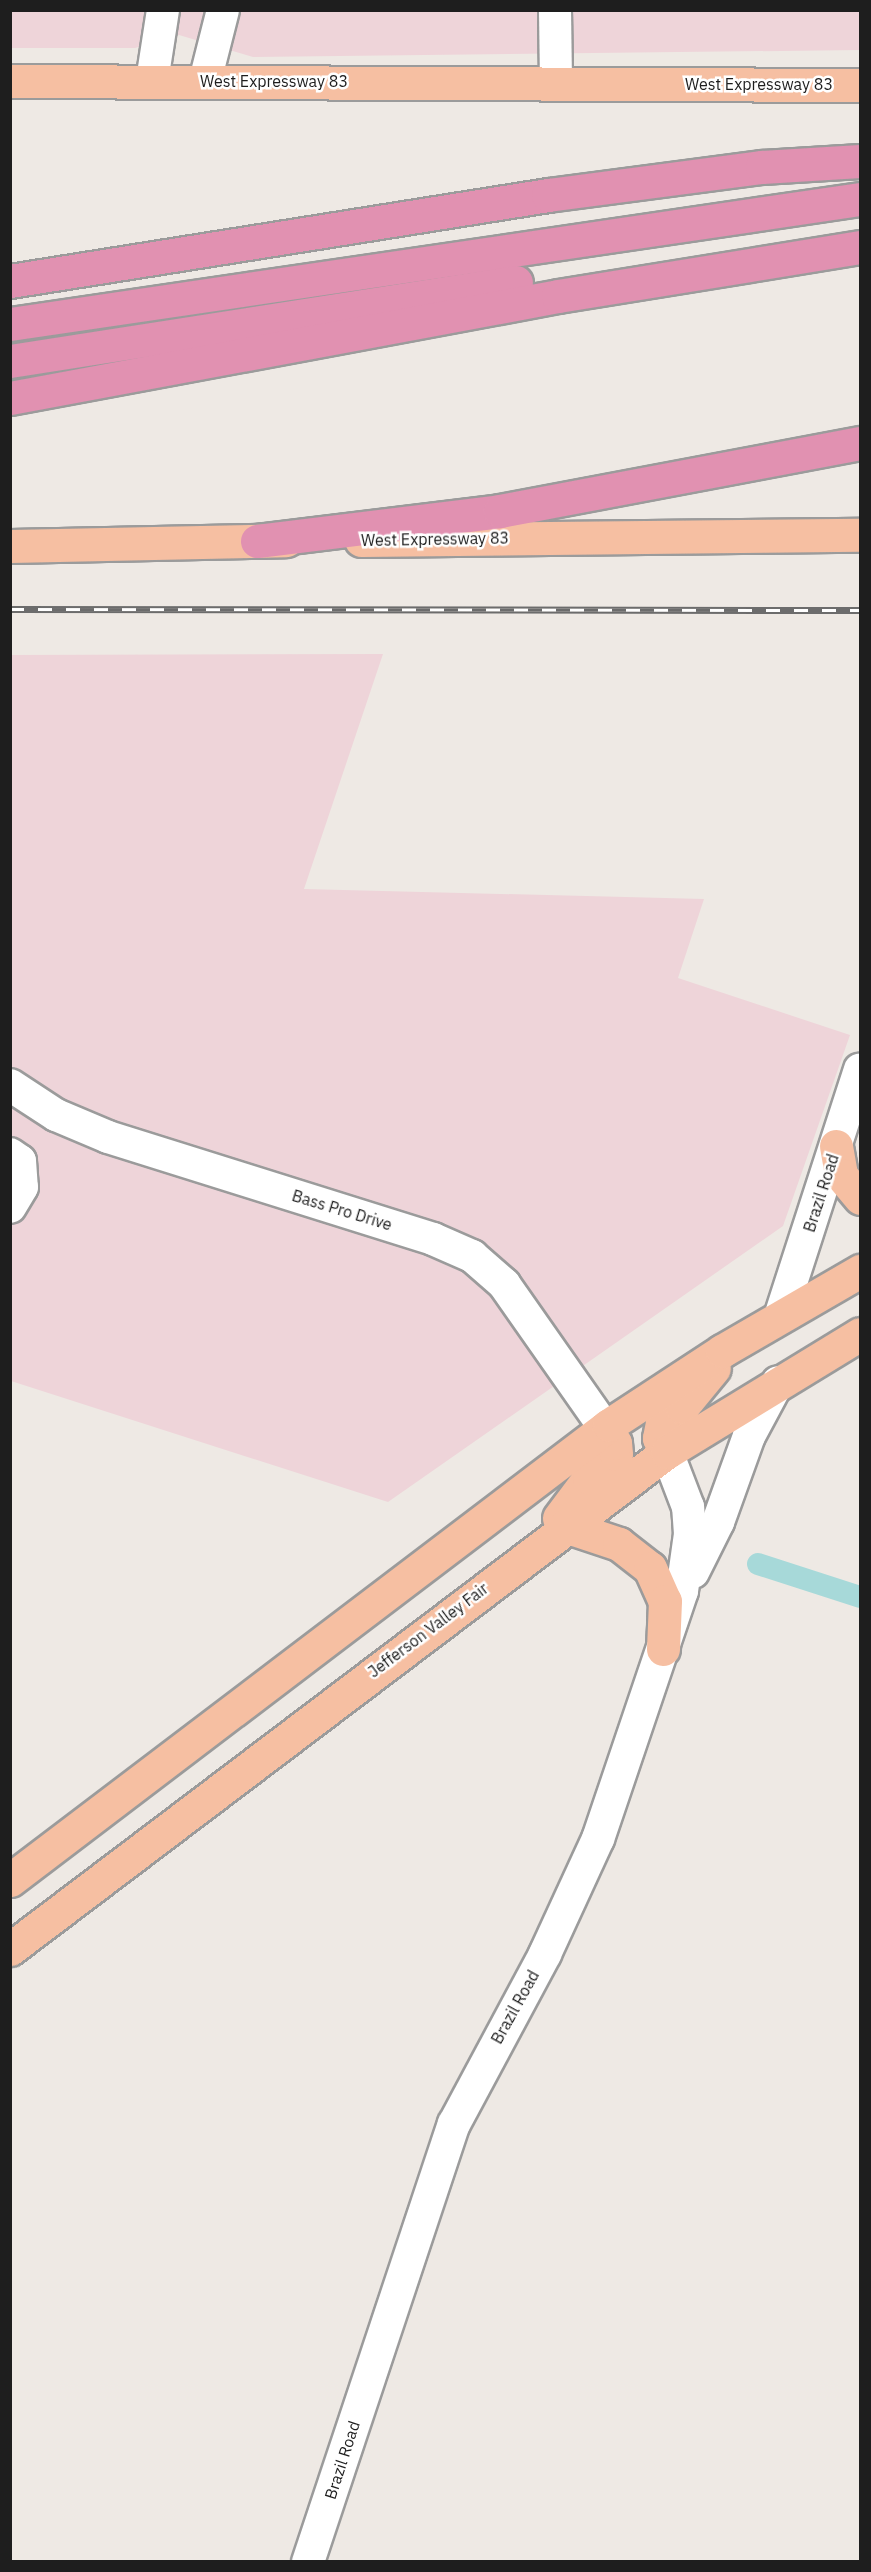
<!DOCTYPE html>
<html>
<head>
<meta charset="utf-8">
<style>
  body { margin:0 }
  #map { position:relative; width:871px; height:2572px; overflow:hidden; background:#eee9e4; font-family:"IBM Plex Sans",sans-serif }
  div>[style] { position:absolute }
  .commercial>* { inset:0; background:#eed4d9 }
  .canal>* { height:22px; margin:-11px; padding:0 11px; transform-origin:11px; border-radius:11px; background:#a7d9d9 }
  .roads { filter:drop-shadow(2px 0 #9b9b9b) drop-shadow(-2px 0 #9b9b9b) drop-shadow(0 2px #9b9b9b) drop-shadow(0 -2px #9b9b9b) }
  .minor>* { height:32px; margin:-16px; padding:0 16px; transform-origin:16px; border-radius:16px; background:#fff }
  .major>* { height:33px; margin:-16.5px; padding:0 16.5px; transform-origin:16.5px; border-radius:16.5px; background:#f6bfa2 }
  .highway>* { height:33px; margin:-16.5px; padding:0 16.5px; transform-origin:16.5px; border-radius:16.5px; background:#e191b1 }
  .rail>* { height:7px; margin-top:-3.5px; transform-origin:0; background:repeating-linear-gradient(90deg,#fff 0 14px,#6c6c6c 0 28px); box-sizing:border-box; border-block:2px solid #6c6c6c }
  span { translate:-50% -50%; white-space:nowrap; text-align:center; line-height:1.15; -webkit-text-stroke:5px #fff; paint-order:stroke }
  .street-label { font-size:16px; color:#1e1e1e }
  .frame { position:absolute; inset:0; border:12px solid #1e1e1e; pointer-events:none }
</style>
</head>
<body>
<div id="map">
  <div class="commercial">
    <i style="clip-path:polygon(11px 10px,860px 11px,860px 50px,253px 57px,179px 35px,135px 48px,11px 48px)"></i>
    <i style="clip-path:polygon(383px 654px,304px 889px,704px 899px,678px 978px,850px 1035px,783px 1226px,388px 1502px,11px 1381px,11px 655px)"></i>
  </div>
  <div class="canal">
    <i style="left:758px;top:1564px;width:107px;rotate:17.9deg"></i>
  </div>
  <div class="roads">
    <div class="minor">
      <i style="left:555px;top:10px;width:73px;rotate:89.2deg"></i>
      <i style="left:152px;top:81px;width:72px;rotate:-81.2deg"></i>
      <i style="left:205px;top:81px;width:73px;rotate:-75.8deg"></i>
      <i style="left:10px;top:1085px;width:55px;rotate:33.1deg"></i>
      <i style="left:56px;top:1115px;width:56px;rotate:22.9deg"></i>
      <i style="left:108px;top:1137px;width:341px;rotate:17.4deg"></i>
      <i style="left:433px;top:1239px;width:43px;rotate:23.6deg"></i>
      <i style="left:472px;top:1256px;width:43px;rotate:41.2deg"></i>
      <i style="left:504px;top:1284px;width:176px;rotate:55deg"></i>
      <i style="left:10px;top:1154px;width:12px;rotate:35deg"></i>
      <i style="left:20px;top:1161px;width:26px;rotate:86deg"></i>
      <i style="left:22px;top:1187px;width:23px;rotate:121deg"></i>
      <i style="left:780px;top:1317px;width:260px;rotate:-72.1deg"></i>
      <i style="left:693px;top:1572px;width:56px;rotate:-63.4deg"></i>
      <i style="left:718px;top:1522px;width:91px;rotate:-70.2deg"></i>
      <i style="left:749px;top:1436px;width:61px;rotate:-61.8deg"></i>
      <i style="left:308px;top:2562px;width:462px;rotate:-71.6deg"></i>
      <i style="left:454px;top:2124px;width:193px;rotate:-61.8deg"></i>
      <i style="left:545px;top:1954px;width:127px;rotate:-65.3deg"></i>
      <i style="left:598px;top:1839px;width:262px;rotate:-71.3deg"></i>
      <i style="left:682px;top:1591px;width:58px;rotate:-82deg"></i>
      <i style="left:690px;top:1534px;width:27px;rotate:-94deg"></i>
      <i style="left:688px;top:1507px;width:59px;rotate:-110.9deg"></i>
    </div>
    <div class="major">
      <i style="left:10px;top:81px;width:850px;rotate:0.27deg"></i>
      <i style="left:361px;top:540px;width:499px;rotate:-0.6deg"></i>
      <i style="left:10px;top:546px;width:276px;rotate:-1.2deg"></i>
      <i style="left:836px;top:1146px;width:29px;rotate:80deg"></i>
      <i style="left:841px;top:1175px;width:30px;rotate:50deg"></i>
      <i style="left:667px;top:1452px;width:16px;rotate:-120deg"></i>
      <i style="left:659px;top:1438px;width:15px;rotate:-79deg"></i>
      <i style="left:662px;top:1423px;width:26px;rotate:-39deg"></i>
      <i style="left:682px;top:1407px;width:50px;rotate:-50.6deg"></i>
      <i style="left:559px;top:1518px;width:50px;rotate:-53.1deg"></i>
      <i style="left:589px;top:1478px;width:36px;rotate:-42deg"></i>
      <i style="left:616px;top:1454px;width:11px;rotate:-95deg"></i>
      <i style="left:615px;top:1443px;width:18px;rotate:-124deg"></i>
      <i style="left:565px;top:1526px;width:57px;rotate:18.4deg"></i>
      <i style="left:619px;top:1544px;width:39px;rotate:38deg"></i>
      <i style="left:650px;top:1568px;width:36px;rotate:66deg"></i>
      <i style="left:665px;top:1601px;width:48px;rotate:92.4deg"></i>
      <i style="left:10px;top:1880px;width:752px;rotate:-37.22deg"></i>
      <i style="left:609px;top:1425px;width:135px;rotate:-33.2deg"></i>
      <i style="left:722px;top:1351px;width:160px;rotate:-30.1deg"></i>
      <i style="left:10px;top:1949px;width:824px;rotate:-37.11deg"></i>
      <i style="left:667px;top:1452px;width:226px;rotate:-31.4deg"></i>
    </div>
    <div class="highway">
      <i style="left:10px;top:281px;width:545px;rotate:-9.08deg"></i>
      <i style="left:548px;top:195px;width:216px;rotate:-7.5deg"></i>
      <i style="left:762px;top:167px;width:98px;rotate:-3.5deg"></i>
      <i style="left:10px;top:324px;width:859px;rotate:-8.37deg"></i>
      <i style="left:10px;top:361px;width:512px;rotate:-8.87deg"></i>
      <i style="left:10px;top:398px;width:557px;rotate:-10.54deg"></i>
      <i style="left:558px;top:296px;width:306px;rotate:-9.2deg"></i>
      <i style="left:257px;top:541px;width:245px;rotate:-7deg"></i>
      <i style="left:500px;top:511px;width:366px;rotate:-10.7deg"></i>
    </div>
  </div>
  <div class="rail">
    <i style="left:10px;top:609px;width:850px;rotate:0.07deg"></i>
  </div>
  <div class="street-label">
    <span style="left:274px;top:81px">West Expressway 83</span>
    <span style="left:759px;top:84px">West Expressway 83</span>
    <span style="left:435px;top:539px;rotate:-1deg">West Expressway 83</span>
    <span style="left:821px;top:1193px;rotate:-72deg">Brazil Road</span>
    <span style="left:342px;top:1210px;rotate:17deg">Bass Pro Drive</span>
    <span style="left:428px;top:1630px;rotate:-37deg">Jefferson Valley Fair</span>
    <span style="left:515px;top:2007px;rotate:-61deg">Brazil Road</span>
    <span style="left:342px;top:2460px;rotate:-72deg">Brazil Road</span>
  </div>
  <div class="frame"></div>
</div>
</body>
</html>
